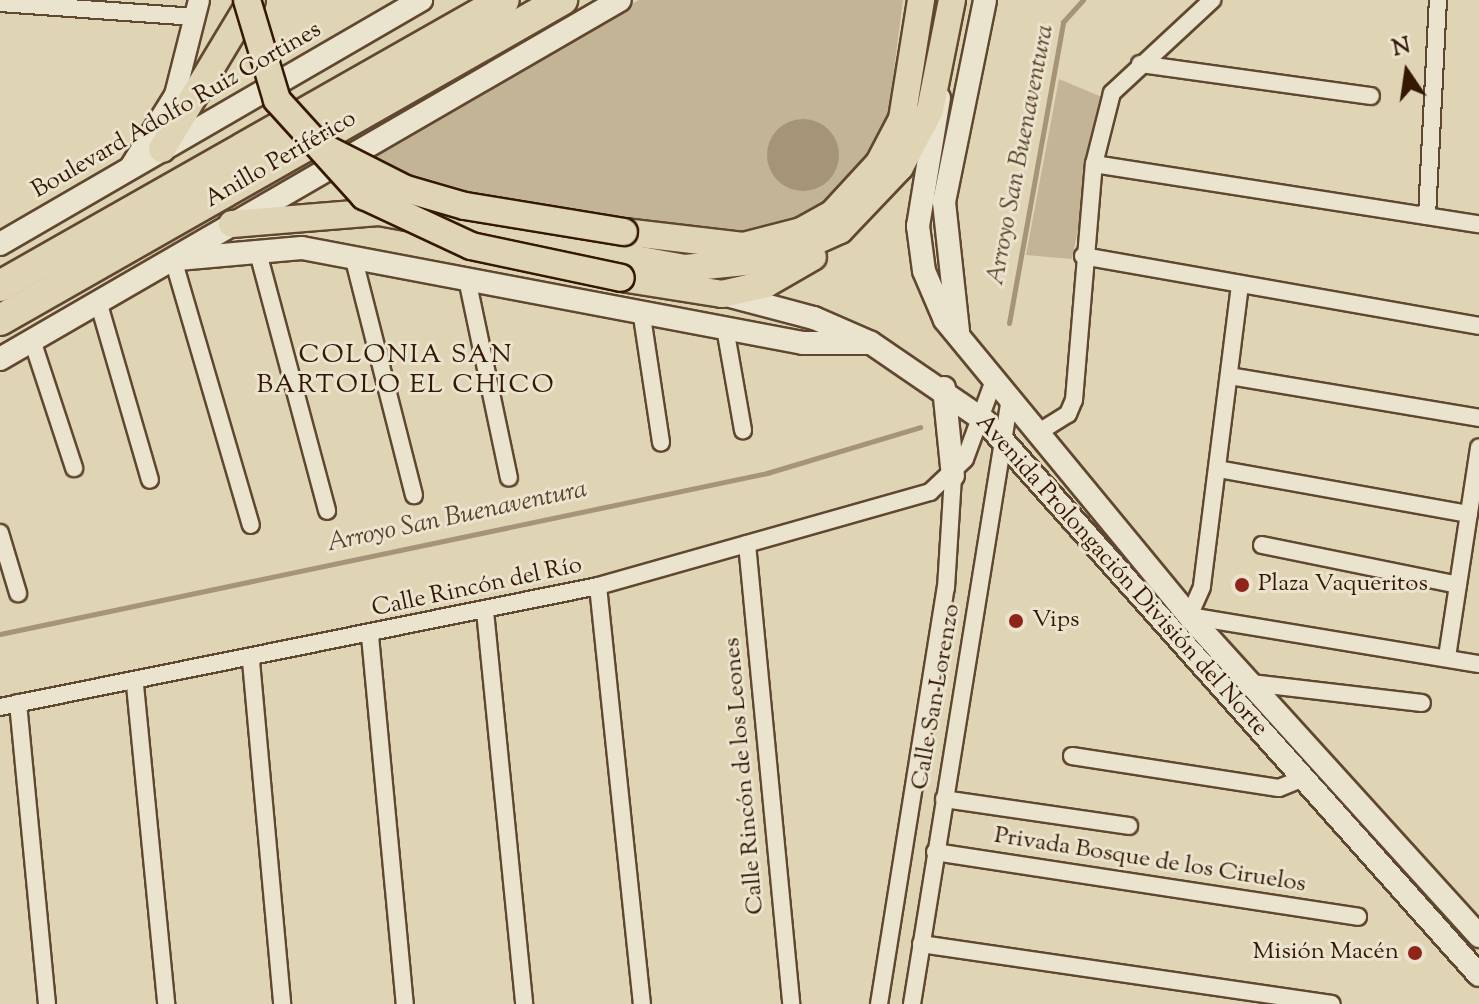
<!DOCTYPE html>
<html>
<head>
<meta charset="utf-8">
<style>
  body { margin:0 }
  #map { position:relative; width:1479px; height:1004px; overflow:hidden; background:#dfd4b3; font-family:"Sorts Mill Goudy",serif }
  div>[style] { position:absolute }
  .green>* { inset:0; background:#c2b495 }
  .water>* { inset:0; background:#a59477 }
  .round { border-radius:50% }
  .stream>* { height:5px; margin:-2.5px; padding:0 2.5px; transform-origin:2.5px; border-radius:2.5px; background:#a59477 }
  .roads { filter:drop-shadow(2px 0 #60472f) drop-shadow(-2px 0 #60472f) drop-shadow(0 2px #60472f) drop-shadow(0 -2px #60472f) }
  .minor>* { height:16px; margin:-8px; padding:0 8px; transform-origin:8px; border-radius:8px; background:#eae3ce }
  .tertiary>* { height:20px; margin:-10px; padding:0 10px; transform-origin:10px; border-radius:10px; background:#eae3ce }
  .secondary>* { height:22px; margin:-11px; padding:0 11px; transform-origin:11px; border-radius:11px; background:#eae3ce }
  .primary>* { height:26px; margin:-13px; padding:0 13px; transform-origin:13px; border-radius:13px; background:#dfd4b3 }
  .motorway>* { height:30px; margin:-15px; padding:0 15px; transform-origin:15px; border-radius:15px; background:#dfd4b3 }
  .bridges { filter:drop-shadow(2px 0 #351803) drop-shadow(-2px 0 #351803) drop-shadow(0 2px #351803) drop-shadow(0 -2px #351803) }
  .primary-bridge>* { height:26px; margin:-13px; padding:0 13px; transform-origin:13px; border-radius:13px; background:#dfd4b3 }
  .dots>* { width:22px; height:22px; translate:-50% -50%; box-sizing:border-box; border:4px solid #eae3ce; border-radius:50% }
  span { translate:-50% -50%; white-space:nowrap; text-align:center; line-height:1.15; -webkit-text-stroke:6px #eae3ce; paint-order:stroke }
  .street-label { font-size:24px; color:#351803 }
  .poi-label { font-size:24px; color:#351803 }
  .left { translate:0 -50%; text-align:left }
  .right { translate:-100% -50%; text-align:right }
  .water-label { font-size:26px; color:#5c432c; font-style:italic }
  .neighbourhood-label { font-size:26px; color:#351803; letter-spacing:2px }
  .north { position:absolute; left:1367px; top:32px; width:80px; height:80px; -webkit-text-stroke:6px #eae3ce; paint-order:stroke; rotate:347deg; font-size:22px; font-weight:700; line-height:32px; text-align:center; color:#351803 }
  .north::after { content:''; display:block; margin:auto; width:28px; height:36px; background:#351803; clip-path:polygon(50% 0,100% 100%,50% 72%,0 100%) }
</style>
</head>
<body>
<div id="map">
  <div class="green">
    <i style="clip-path:polygon(639px 0,903px 0,887px 124px,859px 170px,822px 206px,778px 225px,715px 237px,434px 185px,370px 155px)"></i>
    <i style="clip-path:polygon(1059px 79px,1104px 98px,1072px 259px,1026px 255px)"></i>
  </div>
  <div class="water">
    <i class="round" style="left:767px;top:119px;width:72px;height:72px"></i>
  </div>
  <div class="stream">
    <i style="left:1009px;top:323px;width:306px;rotate:-79.8deg"></i>
    <i style="left:1063px;top:22px;width:30px;rotate:-48deg"></i>
    <i style="left:0;top:634px;width:784px;rotate:-11.85deg"></i>
    <i style="left:767px;top:473px;width:160px;rotate:-16.7deg"></i>
  </div>
  <div class="roads">
    <div class="minor">
      <i style="left:0;top:3px;width:197px;rotate:4.1deg"></i>
      <i style="left:1140px;top:64px;width:233px;rotate:7.9deg"></i>
      <i style="left:1094px;top:164px;width:390px;rotate:8.9deg"></i>
      <i style="left:1427px;top:216px;width:216px;rotate:-87.1deg"></i>
      <i style="left:257px;top:249px;width:271px;rotate:75deg"></i>
      <i style="left:353px;top:256px;width:247px;rotate:75.7deg"></i>
      <i style="left:1083px;top:256px;width:402px;rotate:10deg"></i>
      <i style="left:173px;top:259px;width:277px;rotate:73.7deg"></i>
      <i style="left:467px;top:279px;width:203px;rotate:78.1deg"></i>
      <i style="left:1240px;top:285px;width:304px;rotate:97.2deg"></i>
      <i style="left:1202px;top:587px;width:32px;rotate:114deg"></i>
      <i style="left:1189px;top:616px;width:294px;rotate:9.4deg"></i>
      <i style="left:98px;top:301px;width:186px;rotate:73.8deg"></i>
      <i style="left:641px;top:310px;width:134px;rotate:81.4deg"></i>
      <i style="left:725px;top:328px;width:104px;rotate:80deg"></i>
      <i style="left:32px;top:340px;width:135px;rotate:71.8deg"></i>
      <i style="left:1229px;top:376px;width:254px;rotate:9.5deg"></i>
      <i style="left:1039px;top:432px;width:34px;rotate:-32deg"></i>
      <i style="left:1068px;top:414px;width:15px;rotate:-67deg"></i>
      <i style="left:1074px;top:400px;width:237px;rotate:-85.2deg"></i>
      <i style="left:1094px;top:164px;width:73px;rotate:-75.8deg"></i>
      <i style="left:1112px;top:93px;width:137px;rotate:-42.9deg"></i>
      <i style="left:1218px;top:469px;width:255px;rotate:10.2deg"></i>
      <i style="left:0;top:533px;width:63px;rotate:73.3deg"></i>
      <i style="left:747px;top:544px;width:462px;rotate:84.5deg"></i>
      <i style="left:1262px;top:545px;width:200px;rotate:11.5deg"></i>
      <i style="left:598px;top:586px;width:420px;rotate:84deg"></i>
      <i style="left:485px;top:611px;width:395px;rotate:84.3deg"></i>
      <i style="left:370px;top:636px;width:370px;rotate:84.6deg"></i>
      <i style="left:1447px;top:657px;width:212px;rotate:-81.3deg"></i>
      <i style="left:251px;top:661px;width:344px;rotate:84.8deg"></i>
      <i style="left:1251px;top:683px;width:172px;rotate:6.7deg"></i>
      <i style="left:135px;top:685px;width:321px;rotate:84.4deg"></i>
      <i style="left:18px;top:703px;width:302px;rotate:84.5deg"></i>
      <i style="left:0;top:707px;width:610px;rotate:-11.44deg"></i>
      <i style="left:598px;top:586px;width:345px;rotate:-15.8deg"></i>
      <i style="left:930px;top:492px;width:48px;rotate:-43.3deg"></i>
      <i style="left:965px;top:459px;width:84px;rotate:-69.8deg"></i>
      <i style="left:1072px;top:756px;width:209px;rotate:8.8deg"></i>
      <i style="left:1279px;top:788px;width:27px;rotate:-22deg"></i>
      <i style="left:944px;top:799px;width:187px;rotate:8.3deg"></i>
      <i style="left:935px;top:852px;width:428px;rotate:8.7deg"></i>
      <i style="left:921px;top:944px;width:415px;rotate:8.3deg"></i>
      <i style="left:879px;top:1004px;width:421px;rotate:-80.9deg"></i>
      <i style="left:946px;top:588px;width:112px;rotate:-86.4deg"></i>
      <i style="left:912px;top:1004px;width:614px;rotate:-80.81deg"></i>
    </div>
    <div class="tertiary">
      <i style="left:130px;top:167px;width:85px;rotate:-58deg"></i>
      <i style="left:175px;top:95px;width:98px;rotate:-75.8deg"></i>
    </div>
    <div class="secondary">
      <i style="left:939px;top:98px;width:130px;rotate:99.3deg"></i>
      <i style="left:918px;top:226px;width:45px;rotate:82.4deg"></i>
      <i style="left:924px;top:271px;width:53px;rotate:66.8deg"></i>
      <i style="left:945px;top:320px;width:384px;rotate:50.5deg"></i>
      <i style="left:1189px;top:616px;width:432px;rotate:47.8deg"></i>
      <i style="left:0;top:244px;width:487px;rotate:-30.1deg"></i>
      <i style="left:178px;top:259px;width:124px;rotate:-5.1deg"></i>
      <i style="left:302px;top:248px;width:510px;rotate:10.74deg"></i>
      <i style="left:803px;top:343px;width:63px"></i>
      <i style="left:723px;top:294px;width:94px;rotate:14.8deg"></i>
      <i style="left:814px;top:318px;width:62px;rotate:23.7deg"></i>
      <i style="left:871px;top:343px;width:138px;rotate:34.4deg"></i>
      <i style="left:985px;top:421px;width:742px;rotate:48.28deg"></i>
      <i style="left:958px;top:331px;width:130px;rotate:-96.2deg"></i>
      <i style="left:944px;top:202px;width:206px;rotate:-78.5deg"></i>
      <i style="left:0;top:359px;width:716px;rotate:-30.07deg"></i>
      <i style="left:944px;top:388px;width:88px;rotate:84.2deg"></i>
    </div>
    <div class="primary">
      <i style="left:162px;top:149px;width:174px;rotate:-58.9deg"></i>
      <i style="left:232px;top:224px;width:147px;rotate:-4.7deg"></i>
      <i style="left:379px;top:212px;width:311px;rotate:10.4deg"></i>
      <i style="left:685px;top:268px;width:91px;rotate:-5.6deg"></i>
      <i style="left:776px;top:259px;width:70px;rotate:-24.4deg"></i>
      <i style="left:840px;top:230px;width:87px;rotate:-46.4deg"></i>
      <i style="left:900px;top:167px;width:64px;rotate:-62.2deg"></i>
      <i style="left:930px;top:110px;width:112px;rotate:-78.7deg"></i>
      <i style="left:624px;top:232px;width:120px;rotate:6.7deg"></i>
      <i style="left:743px;top:246px;width:60px;rotate:-14.5deg"></i>
      <i style="left:801px;top:231px;width:37px;rotate:-29deg"></i>
      <i style="left:833px;top:213px;width:68px;rotate:-47.4deg"></i>
      <i style="left:879px;top:163px;width:50px;rotate:-62.4deg"></i>
      <i style="left:902px;top:119px;width:121px;rotate:-80.9deg"></i>
      <i style="left:621px;top:278px;width:102px;rotate:9deg"></i>
      <i style="left:722px;top:294px;width:45px;rotate:-12.8deg"></i>
      <i style="left:766px;top:284px;width:54px;rotate:-29.9deg"></i>
    </div>
    <div class="motorway">
      <i style="left:0;top:286px;width:579px;rotate:-29.57deg"></i>
      <i style="left:0;top:320px;width:647px;rotate:-29.66deg"></i>
    </div>
  </div>
  <div class="bridges">
    <div class="primary-bridge">
      <i style="left:247px;top:0;width:104px;rotate:73.3deg"></i>
      <i style="left:277px;top:100px;width:130px;rotate:47.8deg"></i>
      <i style="left:364px;top:196px;width:118px;rotate:25deg"></i>
      <i style="left:471px;top:246px;width:153px;rotate:12deg"></i>
      <i style="left:327px;top:149px;width:89px;rotate:26.9deg"></i>
      <i style="left:406px;top:189px;width:61px;rotate:16.1deg"></i>
      <i style="left:465px;top:206px;width:161px;rotate:9.3deg"></i>
    </div>
  </div>
  <div class="dots">
    <i style="left:1242px;top:585px;background:#8f2418"></i>
    <i style="left:1016px;top:621px;background:#8f2418"></i>
    <i style="left:1415px;top:953px;background:#8f2418"></i>
  </div>
  <div class="street-label">
    <span style="left:177px;top:111px;rotate:-30deg">Boulevard Adolfo Ruiz Cortines</span>
    <span style="left:281px;top:160px;rotate:-30deg">Anillo Periférico</span>
    <span style="left:1121px;top:576px;rotate:48deg">Avenida Prolongación División del Norte</span>
    <span style="left:477px;top:588px;rotate:-12deg">Calle Rincón del Río</span>
    <span style="left:937px;top:697px;rotate:-80deg">Calle San Lorenzo</span>
    <span style="left:745px;top:776px;rotate:-95deg">Calle Rincón de los Leones</span>
    <span style="left:1150px;top:861px;rotate:9deg">Privada Bosque de los Ciruelos</span>
  </div>
  <div class="poi-label">
    <span class="left" style="left:1258px;top:585px">Plaza Vaqueritos</span>
    <span class="left" style="left:1032px;top:621px">Vips</span>
    <span class="right" style="left:1399px;top:953px">Misión Macén</span>
  </div>
  <div class="water-label">
    <span style="left:1021px;top:155px;rotate:-79deg">Arroyo San Buenaventura</span>
    <span style="left:457px;top:517px;rotate:-12deg">Arroyo San Buenaventura</span>
  </div>
  <div class="neighbourhood-label">
    <span style="left:406px;top:371px">COLONIA SAN<br>BARTOLO EL CHICO</span>
  </div>
  <div class="north">N</div>
</div>
</body>
</html>
